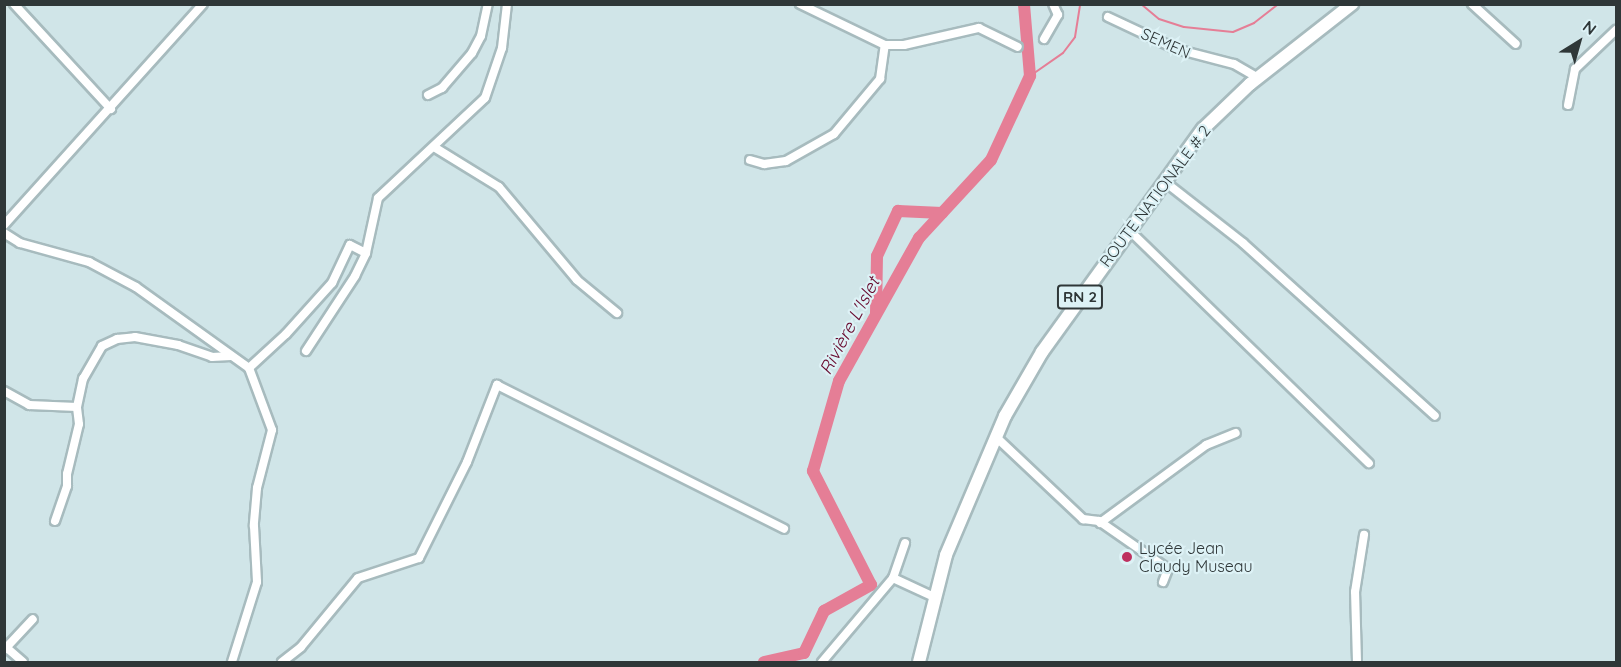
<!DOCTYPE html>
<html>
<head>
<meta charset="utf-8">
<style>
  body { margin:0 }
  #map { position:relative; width:1621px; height:667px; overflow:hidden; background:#d0e5e8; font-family:Quicksand,sans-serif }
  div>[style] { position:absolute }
  .stream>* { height:2px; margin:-1px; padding:0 1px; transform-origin:1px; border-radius:1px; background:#e57e96 }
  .river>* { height:12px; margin:-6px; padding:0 6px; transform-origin:6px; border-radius:6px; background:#e57e96 }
  .roads { filter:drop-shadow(2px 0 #a7bbbe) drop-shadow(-2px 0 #a7bbbe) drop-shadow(0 2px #a7bbbe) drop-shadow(0 -2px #a7bbbe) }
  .minor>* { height:8px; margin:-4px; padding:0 4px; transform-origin:4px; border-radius:4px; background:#fff }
  .primary>* { height:12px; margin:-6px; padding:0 6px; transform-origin:6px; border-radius:6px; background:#fff }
  .dots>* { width:16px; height:16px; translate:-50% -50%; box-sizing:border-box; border:3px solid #ddf2f6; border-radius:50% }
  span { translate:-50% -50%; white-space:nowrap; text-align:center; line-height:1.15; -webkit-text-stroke:4.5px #ddf2f6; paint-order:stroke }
  .shield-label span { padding:2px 4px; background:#ddf2f6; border:2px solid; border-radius:4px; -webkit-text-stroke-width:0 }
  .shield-label { font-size:15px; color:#2f3738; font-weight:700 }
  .street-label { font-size:16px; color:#2f3738 }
  .poi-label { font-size:16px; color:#2f3738 }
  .left { translate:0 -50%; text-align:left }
  .water-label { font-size:18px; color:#67072c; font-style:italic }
  .frame { position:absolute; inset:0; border:6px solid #2f3738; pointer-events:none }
  .north { position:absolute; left:1549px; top:12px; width:60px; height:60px; -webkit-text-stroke:4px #ddf2f6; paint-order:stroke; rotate:37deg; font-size:16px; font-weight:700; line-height:24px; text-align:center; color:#2f3738 }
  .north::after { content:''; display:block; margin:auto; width:21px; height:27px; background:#2f3738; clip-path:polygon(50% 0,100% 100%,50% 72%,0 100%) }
</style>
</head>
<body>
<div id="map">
  <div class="stream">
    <i style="left:1141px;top:4px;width:23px;rotate:40deg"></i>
    <i style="left:1159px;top:19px;width:26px;rotate:18deg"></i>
    <i style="left:1184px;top:27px;width:49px;rotate:5.8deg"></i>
    <i style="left:1233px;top:32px;width:23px;rotate:-23deg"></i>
    <i style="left:1254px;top:23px;width:31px;rotate:-38deg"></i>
    <i style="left:1030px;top:76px;width:40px;rotate:-34.9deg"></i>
    <i style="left:1063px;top:53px;width:20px;rotate:-53deg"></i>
    <i style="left:1075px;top:37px;width:33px;rotate:-81deg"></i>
  </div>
  <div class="river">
    <i style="left:876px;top:313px;width:57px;rotate:-89deg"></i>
    <i style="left:877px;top:256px;width:50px;rotate:-65deg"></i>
    <i style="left:898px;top:211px;width:44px;rotate:2.6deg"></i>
    <i style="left:764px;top:662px;width:41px;rotate:-12.7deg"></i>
    <i style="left:804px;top:653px;width:47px;rotate:-64.5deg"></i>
    <i style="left:824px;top:611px;width:54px;rotate:-29deg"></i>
    <i style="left:871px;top:585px;width:128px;rotate:-117deg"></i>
    <i style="left:813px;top:471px;width:94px;rotate:-73.9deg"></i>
    <i style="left:839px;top:381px;width:164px;rotate:-60.8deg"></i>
    <i style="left:919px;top:238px;width:106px;rotate:-47.3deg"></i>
    <i style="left:991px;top:160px;width:93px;rotate:-65.1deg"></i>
    <i style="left:1030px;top:76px;width:72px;rotate:-94.8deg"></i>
  </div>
  <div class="roads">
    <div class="minor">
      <i style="left:14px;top:4px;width:143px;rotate:47.3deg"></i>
      <i style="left:800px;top:4px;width:94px;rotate:25.8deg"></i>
      <i style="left:885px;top:45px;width:19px"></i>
      <i style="left:904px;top:45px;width:77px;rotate:-12.8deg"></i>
      <i style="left:979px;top:28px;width:43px;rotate:26deg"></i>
      <i style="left:1472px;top:4px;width:59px;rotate:42.3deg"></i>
      <i style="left:1108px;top:17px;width:75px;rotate:25.2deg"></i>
      <i style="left:1176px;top:49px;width:60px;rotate:14.5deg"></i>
      <i style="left:1234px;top:64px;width:28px;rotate:30deg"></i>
      <i style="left:1044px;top:39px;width:28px;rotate:-60deg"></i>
      <i style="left:1058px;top:15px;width:12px;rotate:-114deg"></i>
      <i style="left:428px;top:95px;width:16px;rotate:-27deg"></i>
      <i style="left:442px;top:88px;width:46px;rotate:-49.4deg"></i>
      <i style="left:472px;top:53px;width:19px;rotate:-62deg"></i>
      <i style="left:481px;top:36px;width:33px;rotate:-78deg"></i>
      <i style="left:1568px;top:105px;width:37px;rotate:-79deg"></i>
      <i style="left:1575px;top:69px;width:57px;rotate:-43.6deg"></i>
      <i style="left:434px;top:147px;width:76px;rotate:31.6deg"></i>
      <i style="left:499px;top:187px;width:121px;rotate:50deg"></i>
      <i style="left:577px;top:280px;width:52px;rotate:39.5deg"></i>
      <i style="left:750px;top:160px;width:15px;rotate:16deg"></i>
      <i style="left:764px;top:164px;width:22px;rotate:-8deg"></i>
      <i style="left:786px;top:161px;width:55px;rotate:-29.4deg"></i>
      <i style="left:834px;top:134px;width:72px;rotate:-50.1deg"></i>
      <i style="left:880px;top:79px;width:34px;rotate:-82deg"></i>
      <i style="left:1164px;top:181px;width:100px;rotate:38.1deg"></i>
      <i style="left:1243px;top:243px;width:258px;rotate:42deg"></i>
      <i style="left:4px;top:225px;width:297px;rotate:-48deg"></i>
      <i style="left:1128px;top:229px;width:336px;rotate:44.2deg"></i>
      <i style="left:4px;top:233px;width:19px;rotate:32deg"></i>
      <i style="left:20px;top:243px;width:72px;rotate:15.4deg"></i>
      <i style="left:89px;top:262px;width:53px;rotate:28deg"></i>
      <i style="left:136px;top:287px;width:139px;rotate:35.6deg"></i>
      <i style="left:249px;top:368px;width:66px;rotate:69.6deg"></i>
      <i style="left:272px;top:430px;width:60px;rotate:104.5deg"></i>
      <i style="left:257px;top:488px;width:38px;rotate:95deg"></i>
      <i style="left:254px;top:526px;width:56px;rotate:86.9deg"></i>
      <i style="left:257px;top:582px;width:84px;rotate:107.4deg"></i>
      <i style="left:306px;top:351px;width:90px;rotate:-56.8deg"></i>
      <i style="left:355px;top:276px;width:25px;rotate:-64deg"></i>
      <i style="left:366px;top:253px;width:56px;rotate:-77.7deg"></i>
      <i style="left:378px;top:198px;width:146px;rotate:-43.1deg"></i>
      <i style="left:485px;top:98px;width:53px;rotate:-71.2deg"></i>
      <i style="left:502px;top:48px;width:44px;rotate:-83.5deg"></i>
      <i style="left:249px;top:368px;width:50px;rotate:-42.6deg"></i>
      <i style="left:286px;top:334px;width:69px;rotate:-48deg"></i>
      <i style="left:332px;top:283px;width:42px;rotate:-64.7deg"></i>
      <i style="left:350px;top:245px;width:18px;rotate:27deg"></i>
      <i style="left:4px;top:391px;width:29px;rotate:29deg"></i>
      <i style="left:29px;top:405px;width:48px;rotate:2.4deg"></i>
      <i style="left:996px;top:437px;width:120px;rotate:43.3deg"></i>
      <i style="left:1083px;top:519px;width:16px;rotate:7deg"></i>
      <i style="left:1099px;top:521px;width:84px;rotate:34.8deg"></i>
      <i style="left:1168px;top:569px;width:14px;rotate:111deg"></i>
      <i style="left:55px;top:521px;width:37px;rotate:-71deg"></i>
      <i style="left:67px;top:486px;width:12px;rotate:-90deg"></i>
      <i style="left:67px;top:474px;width:51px;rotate:-76.5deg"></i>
      <i style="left:79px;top:424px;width:17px;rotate:-97deg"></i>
      <i style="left:77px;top:407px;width:29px;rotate:-78deg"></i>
      <i style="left:83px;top:379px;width:38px;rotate:-60deg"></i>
      <i style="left:102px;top:346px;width:17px;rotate:-25deg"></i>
      <i style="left:117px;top:339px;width:18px;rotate:-6deg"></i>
      <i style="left:135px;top:337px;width:44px;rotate:10.5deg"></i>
      <i style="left:178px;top:345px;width:36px;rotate:19deg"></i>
      <i style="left:212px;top:357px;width:19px;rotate:-3deg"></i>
      <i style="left:1100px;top:523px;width:132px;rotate:-36.3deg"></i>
      <i style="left:1206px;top:445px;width:32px;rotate:-22deg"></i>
      <i style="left:893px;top:578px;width:45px;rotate:24.9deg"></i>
      <i style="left:7px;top:648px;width:21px;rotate:41deg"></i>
      <i style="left:4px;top:650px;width:42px;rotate:-46.9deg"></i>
      <i style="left:282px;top:662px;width:24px;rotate:-38deg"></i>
      <i style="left:301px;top:647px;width:89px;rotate:-50.4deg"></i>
      <i style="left:358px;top:578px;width:64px;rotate:-18.2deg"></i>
      <i style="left:419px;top:558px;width:107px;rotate:-63.4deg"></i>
      <i style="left:467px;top:462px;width:83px;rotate:-68.7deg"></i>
      <i style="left:497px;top:385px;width:321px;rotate:26.6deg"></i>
      <i style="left:822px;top:662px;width:110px;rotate:-49.8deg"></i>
      <i style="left:893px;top:578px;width:37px;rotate:-71deg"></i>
      <i style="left:1357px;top:662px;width:70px;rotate:-91.6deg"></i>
      <i style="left:1355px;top:592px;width:58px;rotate:-81deg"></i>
    </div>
    <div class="primary">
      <i style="left:919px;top:662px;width:110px;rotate:-75.8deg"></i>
      <i style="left:946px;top:555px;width:151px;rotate:-67deg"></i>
      <i style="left:1005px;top:416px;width:74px;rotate:-60deg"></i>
      <i style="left:1042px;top:352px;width:275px;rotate:-54.2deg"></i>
      <i style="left:1203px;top:129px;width:65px;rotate:-43.8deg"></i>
      <i style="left:1250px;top:84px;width:130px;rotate:-38.1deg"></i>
    </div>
  </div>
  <div class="dots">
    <i style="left:1127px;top:557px;background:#be305f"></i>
  </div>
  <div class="shield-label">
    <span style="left:1080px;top:297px">RN 2</span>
  </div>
  <div class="street-label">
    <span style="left:1166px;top:43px;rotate:24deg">SEMEN</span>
    <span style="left:1155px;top:196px;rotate:-53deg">ROUTE NATIONALE # 2</span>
  </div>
  <div class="poi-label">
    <span class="left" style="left:1139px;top:557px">Lycée Jean<br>Claudy Museau</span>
  </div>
  <div class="water-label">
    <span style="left:850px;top:326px;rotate:-62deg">Rivière L'Islet</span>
  </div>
  <div class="frame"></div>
  <div class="north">N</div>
</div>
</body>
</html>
